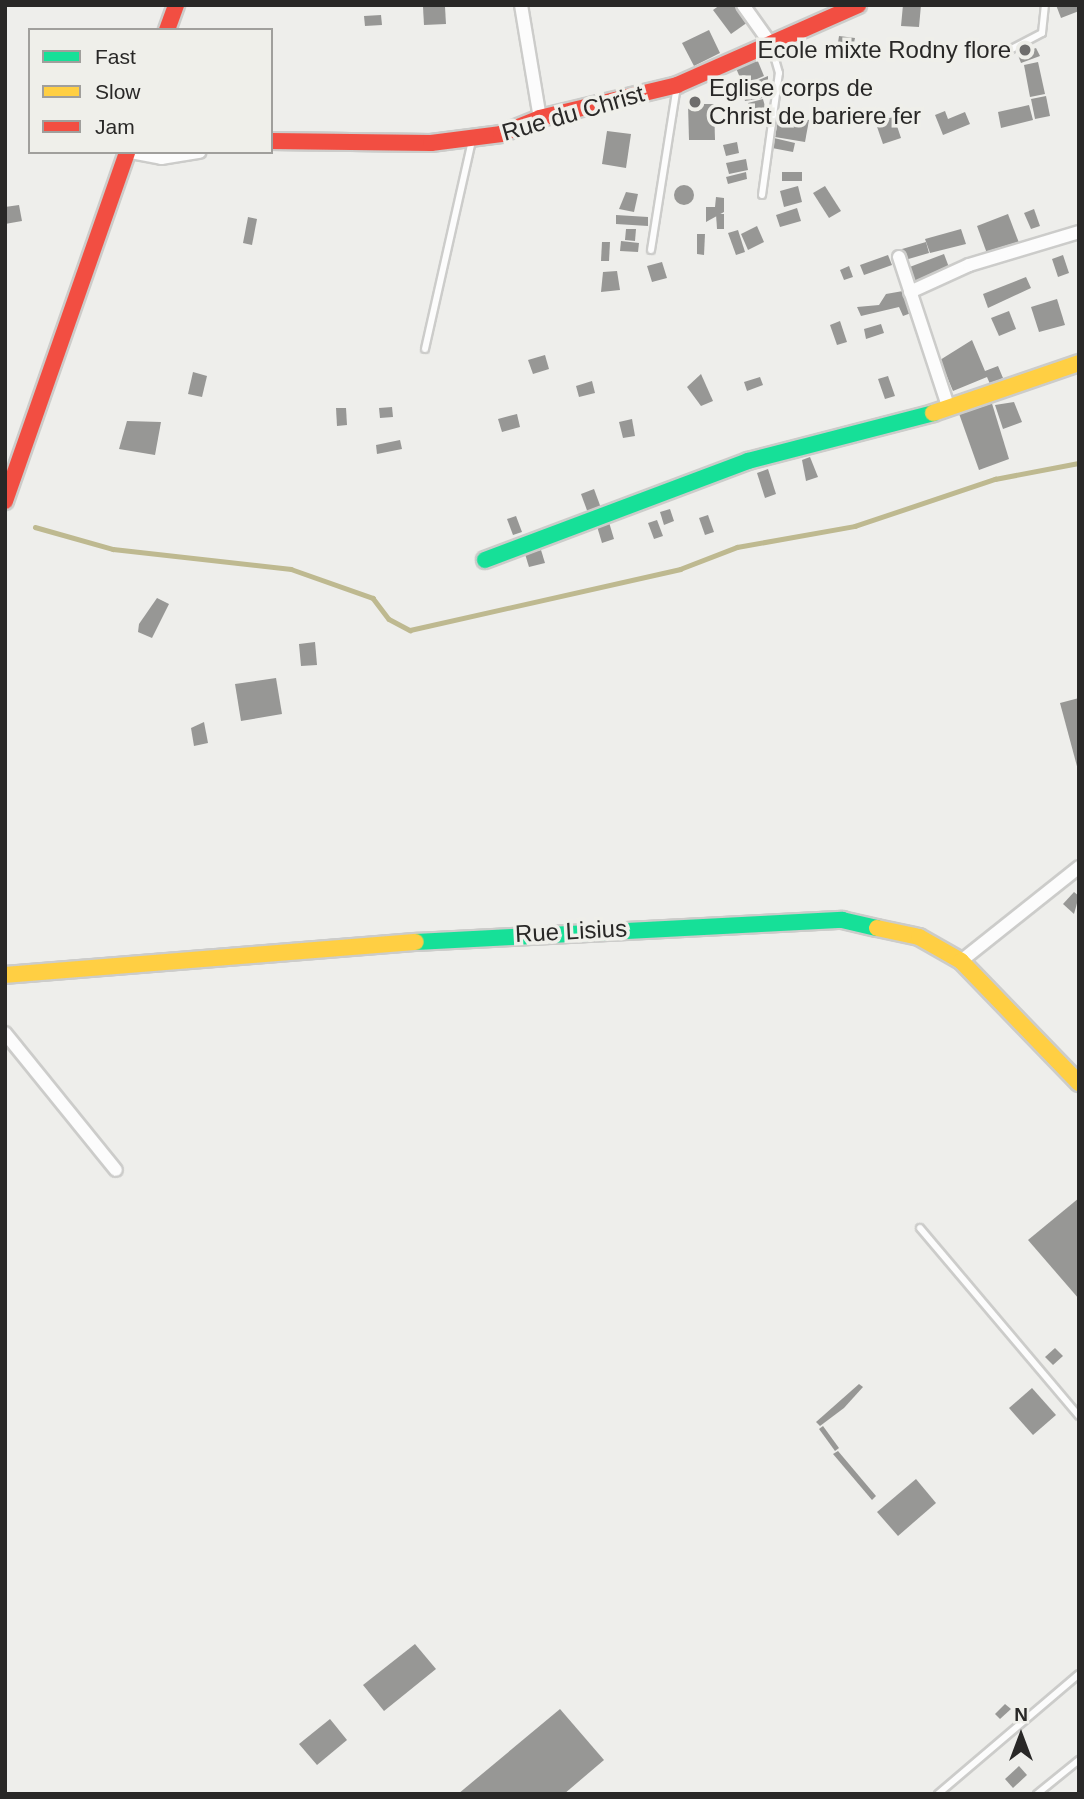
<!DOCTYPE html>
<html>
<head>
<meta charset="utf-8">
<style>
  body { margin:0 }
  #map { position:relative; width:1084px; height:1799px; overflow:hidden; background:#eeeeeb; font-family:Helvetica,sans-serif }
  div>[style] { position:absolute }
  .stream>* { height:4.5px; margin:-2.25px; padding:0 2.25px; transform-origin:2.25px; border-radius:2.25px; background:#beb990 }
  .building>* { inset:0; background:#979795 }
  .round { border-radius:50% }
  .roads { filter:drop-shadow(2px 0 #ccccca) drop-shadow(-2px 0 #ccccca) drop-shadow(0 2px #ccccca) drop-shadow(0 -2px #ccccca) }
  .lane>* { height:6px; margin:-3px; padding:0 3px; transform-origin:3px; border-radius:3px; background:#fcfcfc }
  .street>* { height:12px; margin:-6px; padding:0 6px; transform-origin:6px; border-radius:6px; background:#fcfcfc }
  .fast>* { height:16px; margin:-8px; padding:0 8px; transform-origin:8px; border-radius:8px; background:#16e098 }
  .slow>* { height:16px; margin:-8px; padding:0 8px; transform-origin:8px; border-radius:8px; background:#ffcf43 }
  .jam>* { height:16px; margin:-8px; padding:0 8px; transform-origin:8px; border-radius:8px; background:#f24e42 }
  .dots>* { width:19px; height:19px; translate:-50% -50%; box-sizing:border-box; border:4px solid #efefea; border-radius:50% }
  span { translate:-50% -50%; white-space:nowrap; text-align:center; line-height:1.15; -webkit-text-stroke:7px #efefea; paint-order:stroke }
  .poi-label { font-size:24px; color:#292827 }
  .right { translate:-100% -50%; text-align:right }
  .left { translate:0 -50%; text-align:left }
  .street-label { font-size:24px; color:#292827 }
  .frame { position:absolute; inset:0; border:7px solid #292827; pointer-events:none }
  .legend { position:absolute; left:28px; top:28px; width:245px; height:126px; box-sizing:border-box; background:#efefea; border:2px solid #a09f9c; margin:0; padding:9px 12px; list-style:none; font-size:21px; color:#292827 }
  .legend li { display:flex; align-items:center; gap:14px; height:35px }
  .legend b { width:35px; border:2px solid #a09f9c }
  .north { position:absolute; left:986px; top:1701px; width:70px; height:70px; -webkit-text-stroke:5px #efefea; paint-order:stroke; rotate:0deg; font-size:19px; font-weight:700; line-height:28px; text-align:center; color:#292827 }
  .north::after { content:''; display:block; margin:auto; width:24px; height:32px; background:#292827; clip-path:polygon(50% 0,100% 100%,50% 72%,0 100%) }
</style>
</head>
<body>
<div id="map">
  <div class="stream">
    <i style="left:35px;top:527px;width:81px;rotate:15.8deg"></i>
    <i style="left:113px;top:549px;width:179px;rotate:6.4deg"></i>
    <i style="left:291px;top:569px;width:87px;rotate:19.5deg"></i>
    <i style="left:373px;top:598px;width:26px;rotate:53deg"></i>
    <i style="left:389px;top:619px;width:24px;rotate:28deg"></i>
    <i style="left:410px;top:630px;width:277px;rotate:-12.7deg"></i>
    <i style="left:680px;top:569px;width:61px;rotate:-21.1deg"></i>
    <i style="left:737px;top:547px;width:120px;rotate:-10.1deg"></i>
    <i style="left:855px;top:526px;width:148px;rotate:-18.6deg"></i>
    <i style="left:995px;top:479px;width:86px;rotate:-10.8deg"></i>
  </div>
  <div class="building">
    <i style="clip-path:polygon(720px 5px,735px 5px,748px 22px,731px 34px,713px 10px)"></i>
    <i style="clip-path:polygon(903px 5px,921px 5px,919px 27px,901px 26px)"></i>
    <i style="clip-path:polygon(1056px 5px,1079px 5px,1079px 11px,1061px 18px)"></i>
    <i style="clip-path:polygon(423px 7px,445px 7px,446px 24px,424px 25px)"></i>
    <i style="clip-path:polygon(381px 15px,382px 25px,365px 26px,364px 16px)"></i>
    <i style="clip-path:polygon(709px 30px,720px 53px,694px 66px,682px 43px)"></i>
    <i style="clip-path:polygon(839px 36px,855px 38px,852px 52px,837px 49px)"></i>
    <i style="clip-path:polygon(1036px 48px,1040px 56px,1021px 63px,1018px 55px)"></i>
    <i style="clip-path:polygon(757px 59px,764px 76px,743px 85px,736px 68px)"></i>
    <i style="clip-path:polygon(1038px 62px,1045px 94px,1030px 97px,1024px 65px)"></i>
    <i style="clip-path:polygon(768px 76px,768px 97px,745px 101px,741px 87px)"></i>
    <i style="clip-path:polygon(807px 82px,821px 82px,821px 97px,807px 97px)"></i>
    <i style="clip-path:polygon(1046px 96px,1050px 116px,1035px 119px,1031px 99px)"></i>
    <i style="clip-path:polygon(763px 99px,768px 118px,750px 123px,748px 103px)"></i>
    <i style="clip-path:polygon(688px 104px,714px 104px,715px 140px,689px 140px)"></i>
    <i style="clip-path:polygon(1029px 105px,1033px 120px,1001px 128px,998px 112px)"></i>
    <i style="clip-path:polygon(945px 111px,948px 119px,965px 112px,970px 124px,943px 135px,935px 115px)"></i>
    <i style="clip-path:polygon(779px 115px,809px 120px,805px 142px,775px 137px)"></i>
    <i style="clip-path:polygon(894px 117px,901px 138px,883px 144px,875px 121px)"></i>
    <i style="clip-path:polygon(607px 131px,631px 134px,626px 168px,602px 164px)"></i>
    <i style="clip-path:polygon(774px 138px,795px 143px,793px 152px,772px 148px)"></i>
    <i style="clip-path:polygon(737px 142px,739px 153px,726px 156px,723px 145px)"></i>
    <i style="clip-path:polygon(746px 159px,748px 170px,729px 174px,726px 163px)"></i>
    <i style="clip-path:polygon(746px 172px,747px 179px,728px 184px,726px 177px)"></i>
    <i style="clip-path:polygon(782px 172px,802px 172px,802px 181px,782px 181px)"></i>
    <i class="round" style="left:674px;top:185px;width:20px;height:20px"></i>
    <i style="clip-path:polygon(798px 186px,802px 202px,784px 207px,780px 191px)"></i>
    <i style="clip-path:polygon(825px 186px,841px 211px,829px 218px,813px 193px)"></i>
    <i style="clip-path:polygon(626px 192px,638px 194px,634px 212px,619px 209px)"></i>
    <i style="clip-path:polygon(716px 197px,724px 198px,724px 212px,706px 222px,706px 207px,715px 207px)"></i>
    <i style="clip-path:polygon(19px 205px,22px 221px,5px 224px,5px 207px)"></i>
    <i style="clip-path:polygon(797px 208px,801px 221px,780px 227px,776px 215px)"></i>
    <i style="clip-path:polygon(1034px 209px,1040px 226px,1031px 229px,1024px 213px)"></i>
    <i style="clip-path:polygon(716px 214px,724px 214px,724px 229px,717px 229px)"></i>
    <i style="clip-path:polygon(1008px 214px,1021px 248px,989px 259px,977px 226px)"></i>
    <i style="clip-path:polygon(616px 215px,648px 217px,648px 226px,616px 224px)"></i>
    <i style="clip-path:polygon(248px 217px,257px 219px,252px 245px,243px 243px)"></i>
    <i style="clip-path:polygon(757px 226px,764px 242px,748px 250px,741px 234px)"></i>
    <i style="clip-path:polygon(626px 229px,636px 229px,635px 241px,625px 240px)"></i>
    <i style="clip-path:polygon(961px 229px,966px 244px,930px 253px,925px 239px)"></i>
    <i style="clip-path:polygon(738px 230px,745px 252px,736px 255px,728px 233px)"></i>
    <i style="clip-path:polygon(697px 234px,705px 234px,704px 255px,697px 254px)"></i>
    <i style="clip-path:polygon(621px 241px,639px 243px,638px 252px,620px 251px)"></i>
    <i style="clip-path:polygon(602px 242px,610px 242px,609px 261px,601px 261px)"></i>
    <i style="clip-path:polygon(926px 242px,929px 253px,905px 260px,902px 249px)"></i>
    <i style="clip-path:polygon(944px 254px,950px 270px,913px 283px,907px 268px)"></i>
    <i style="clip-path:polygon(888px 255px,892px 265px,864px 275px,860px 265px)"></i>
    <i style="clip-path:polygon(1063px 255px,1069px 273px,1058px 277px,1052px 259px)"></i>
    <i style="clip-path:polygon(662px 262px,667px 278px,652px 282px,647px 266px)"></i>
    <i style="clip-path:polygon(849px 266px,853px 277px,844px 280px,840px 270px)"></i>
    <i style="clip-path:polygon(617px 271px,620px 290px,601px 292px,603px 272px)"></i>
    <i style="clip-path:polygon(1026px 277px,1031px 288px,988px 308px,983px 294px)"></i>
    <i style="clip-path:polygon(903px 291px,911px 313px,903px 316px,899px 307px,861px 316px,857px 307px,879px 305px,886px 294px)"></i>
    <i style="clip-path:polygon(1057px 299px,1065px 325px,1039px 332px,1031px 307px)"></i>
    <i style="clip-path:polygon(1009px 311px,1016px 329px,999px 336px,991px 318px)"></i>
    <i style="clip-path:polygon(840px 321px,847px 342px,837px 345px,830px 325px)"></i>
    <i style="clip-path:polygon(881px 324px,884px 333px,866px 339px,864px 329px)"></i>
    <i style="clip-path:polygon(972px 340px,985px 371px,998px 366px,1003px 378px,990px 384px,987px 377px,953px 391px,940px 360px)"></i>
    <i style="clip-path:polygon(545px 355px,549px 369px,533px 374px,528px 360px)"></i>
    <i style="clip-path:polygon(193px 372px,207px 376px,202px 397px,188px 394px)"></i>
    <i style="clip-path:polygon(701px 374px,713px 401px,701px 406px,687px 387px)"></i>
    <i style="clip-path:polygon(888px 376px,895px 396px,885px 399px,878px 379px)"></i>
    <i style="clip-path:polygon(760px 377px,763px 385px,747px 391px,744px 382px)"></i>
    <i style="clip-path:polygon(592px 381px,595px 393px,579px 397px,576px 386px)"></i>
    <i style="clip-path:polygon(990px 397px,1009px 459px,979px 470px,957px 408px)"></i>
    <i style="clip-path:polygon(1014px 402px,1022px 422px,1003px 429px,995px 405px)"></i>
    <i style="clip-path:polygon(392px 407px,393px 417px,380px 418px,379px 408px)"></i>
    <i style="clip-path:polygon(336px 408px,346px 408px,347px 425px,337px 426px)"></i>
    <i style="clip-path:polygon(517px 414px,520px 427px,502px 432px,498px 419px)"></i>
    <i style="clip-path:polygon(632px 419px,635px 436px,623px 438px,619px 422px)"></i>
    <i style="clip-path:polygon(127px 421px,161px 422px,155px 455px,119px 449px)"></i>
    <i style="clip-path:polygon(400px 440px,402px 449px,377px 454px,376px 445px)"></i>
    <i style="clip-path:polygon(810px 457px,818px 477px,806px 481px,802px 460px)"></i>
    <i style="clip-path:polygon(768px 469px,776px 494px,765px 498px,757px 473px)"></i>
    <i style="clip-path:polygon(594px 489px,601px 508px,588px 513px,581px 494px)"></i>
    <i style="clip-path:polygon(670px 509px,674px 521px,664px 525px,660px 512px)"></i>
    <i style="clip-path:polygon(708px 515px,714px 532px,705px 535px,699px 518px)"></i>
    <i style="clip-path:polygon(516px 516px,522px 532px,513px 535px,507px 519px)"></i>
    <i style="clip-path:polygon(608px 519px,614px 539px,602px 543px,596px 523px)"></i>
    <i style="clip-path:polygon(657px 520px,663px 536px,654px 539px,648px 523px)"></i>
    <i style="clip-path:polygon(541px 550px,545px 563px,529px 567px,525px 554px)"></i>
    <i style="clip-path:polygon(157px 598px,169px 604px,152px 638px,138px 632px,139px 624px)"></i>
    <i style="clip-path:polygon(315px 642px,317px 665px,301px 666px,299px 644px)"></i>
    <i style="clip-path:polygon(276px 678px,282px 714px,241px 721px,235px 684px)"></i>
    <i style="clip-path:polygon(1079px 698px,1079px 770px,1078px 770px,1060px 703px)"></i>
    <i style="clip-path:polygon(204px 722px,208px 743px,194px 746px,191px 728px)"></i>
    <i style="clip-path:polygon(1074px 892px,1079px 896px,1074px 914px,1063px 904px)"></i>
    <i style="clip-path:polygon(1079px 1198px,1079px 1299px,1028px 1240px)"></i>
    <i style="clip-path:polygon(1055px 1348px,1063px 1356px,1053px 1365px,1045px 1357px)"></i>
    <i style="clip-path:polygon(859px 1384px,863px 1387px,844px 1408px,820px 1426px,816px 1422px)"></i>
    <i style="clip-path:polygon(1032px 1388px,1056px 1415px,1033px 1435px,1009px 1408px)"></i>
    <i style="clip-path:polygon(823px 1426px,839px 1448px,835px 1451px,819px 1429px)"></i>
    <i style="clip-path:polygon(838px 1451px,876px 1496px,872px 1500px,833px 1454px)"></i>
    <i style="clip-path:polygon(916px 1479px,936px 1503px,898px 1536px,877px 1512px)"></i>
    <i style="clip-path:polygon(415px 1644px,436px 1669px,384px 1711px,363px 1685px)"></i>
    <i style="clip-path:polygon(1005px 1704px,1011px 1709px,1000px 1719px,995px 1714px)"></i>
    <i style="clip-path:polygon(560px 1709px,604px 1760px,564px 1794px,458px 1794px)"></i>
    <i style="clip-path:polygon(330px 1719px,347px 1740px,317px 1765px,299px 1744px)"></i>
    <i style="clip-path:polygon(1019px 1766px,1027px 1775px,1013px 1788px,1005px 1779px)"></i>
  </div>
  <div class="roads">
    <div class="lane">
      <i style="left:1002px;top:54px;width:45px;rotate:-27.7deg"></i>
      <i style="left:1042px;top:33px;width:28px;rotate:-84deg"></i>
      <i style="left:762px;top:195px;width:123px;rotate:-82.1deg"></i>
      <i style="left:779px;top:73px;width:29px;rotate:-106deg"></i>
      <i style="left:651px;top:250px;width:166px;rotate:-81deg"></i>
      <i style="left:425px;top:349px;width:214px;rotate:-77.3deg"></i>
      <i style="left:920px;top:1228px;width:246px;rotate:49.8deg"></i>
      <i style="left:938px;top:1794px;width:185px;rotate:-40.4deg"></i>
      <i style="left:1037px;top:1794px;width:54px;rotate:-39deg"></i>
    </div>
    <div class="street">
      <i style="left:521px;top:5px;width:115px;rotate:80.5deg"></i>
      <i style="left:743px;top:5px;width:47px;rotate:54.6deg"></i>
      <i style="left:131px;top:152px;width:31px;rotate:11deg"></i>
      <i style="left:161px;top:158px;width:39px;rotate:-9deg"></i>
      <i style="left:899px;top:257px;width:160px;rotate:71.8deg"></i>
      <i style="left:910px;top:292px;width:65px;rotate:-24.6deg"></i>
      <i style="left:969px;top:265px;width:115px;rotate:-16.7deg"></i>
      <i style="left:961px;top:961px;width:151px;rotate:-38.5deg"></i>
      <i style="left:5px;top:1033px;width:176px;rotate:51deg"></i>
    </div>
    <div class="fast">
      <i style="left:485px;top:560px;width:281px;rotate:-20.6deg"></i>
      <i style="left:748px;top:461px;width:191px;rotate:-14.5deg"></i>
      <i style="left:416px;top:942px;width:427px;rotate:-3deg"></i>
      <i style="left:842px;top:920px;width:36px;rotate:13deg"></i>
    </div>
    <div class="slow">
      <i style="left:933px;top:413px;width:154px;rotate:-18.9deg"></i>
      <i style="left:877px;top:928px;width:43px;rotate:12.1deg"></i>
      <i style="left:919px;top:937px;width:48px;rotate:29.7deg"></i>
      <i style="left:961px;top:961px;width:170px;rotate:46deg"></i>
      <i style="left:5px;top:975px;width:412px;rotate:-4.6deg"></i>
    </div>
    <div class="jam">
      <i style="left:167px;top:30px;width:27px;rotate:-70deg"></i>
      <i style="left:271px;top:141px;width:160px;rotate:0.7deg"></i>
      <i style="left:431px;top:143px;width:71px;rotate:-7.3deg"></i>
      <i style="left:501px;top:134px;width:42px;rotate:-22.3deg"></i>
      <i style="left:540px;top:118px;width:141px;rotate:-13.5deg"></i>
      <i style="left:677px;top:85px;width:198px;rotate:-23.8deg"></i>
      <i style="left:5px;top:501px;width:370px;rotate:-70.7deg"></i>
    </div>
  </div>
  <div class="dots">
    <i style="left:1025px;top:50px;background:#6e6d6c"></i>
    <i style="left:695px;top:102px;background:#6e6d6c"></i>
  </div>
  <div class="poi-label">
    <span class="right" style="left:1011px;top:50px">Ecole mixte Rodny flore</span>
    <span class="left" style="left:709px;top:102px">Eglise corps de<br>Christ de bariere fer</span>
  </div>
  <div class="street-label">
    <span style="left:573px;top:113px;rotate:-16deg">Rue du Christ</span>
    <span style="left:571px;top:931px;rotate:-3deg">Rue Lisius</span>
  </div>
  <div class="frame"></div>
  <ul class="legend">
  <li><b style="height:9px;background:#16e098"></b>Fast</li>
  <li><b style="height:9px;background:#ffcf43"></b>Slow</li>
  <li><b style="height:9px;background:#f24e42"></b>Jam</li>
  </ul>
  <div class="north">N</div>
</div>
</body>
</html>
